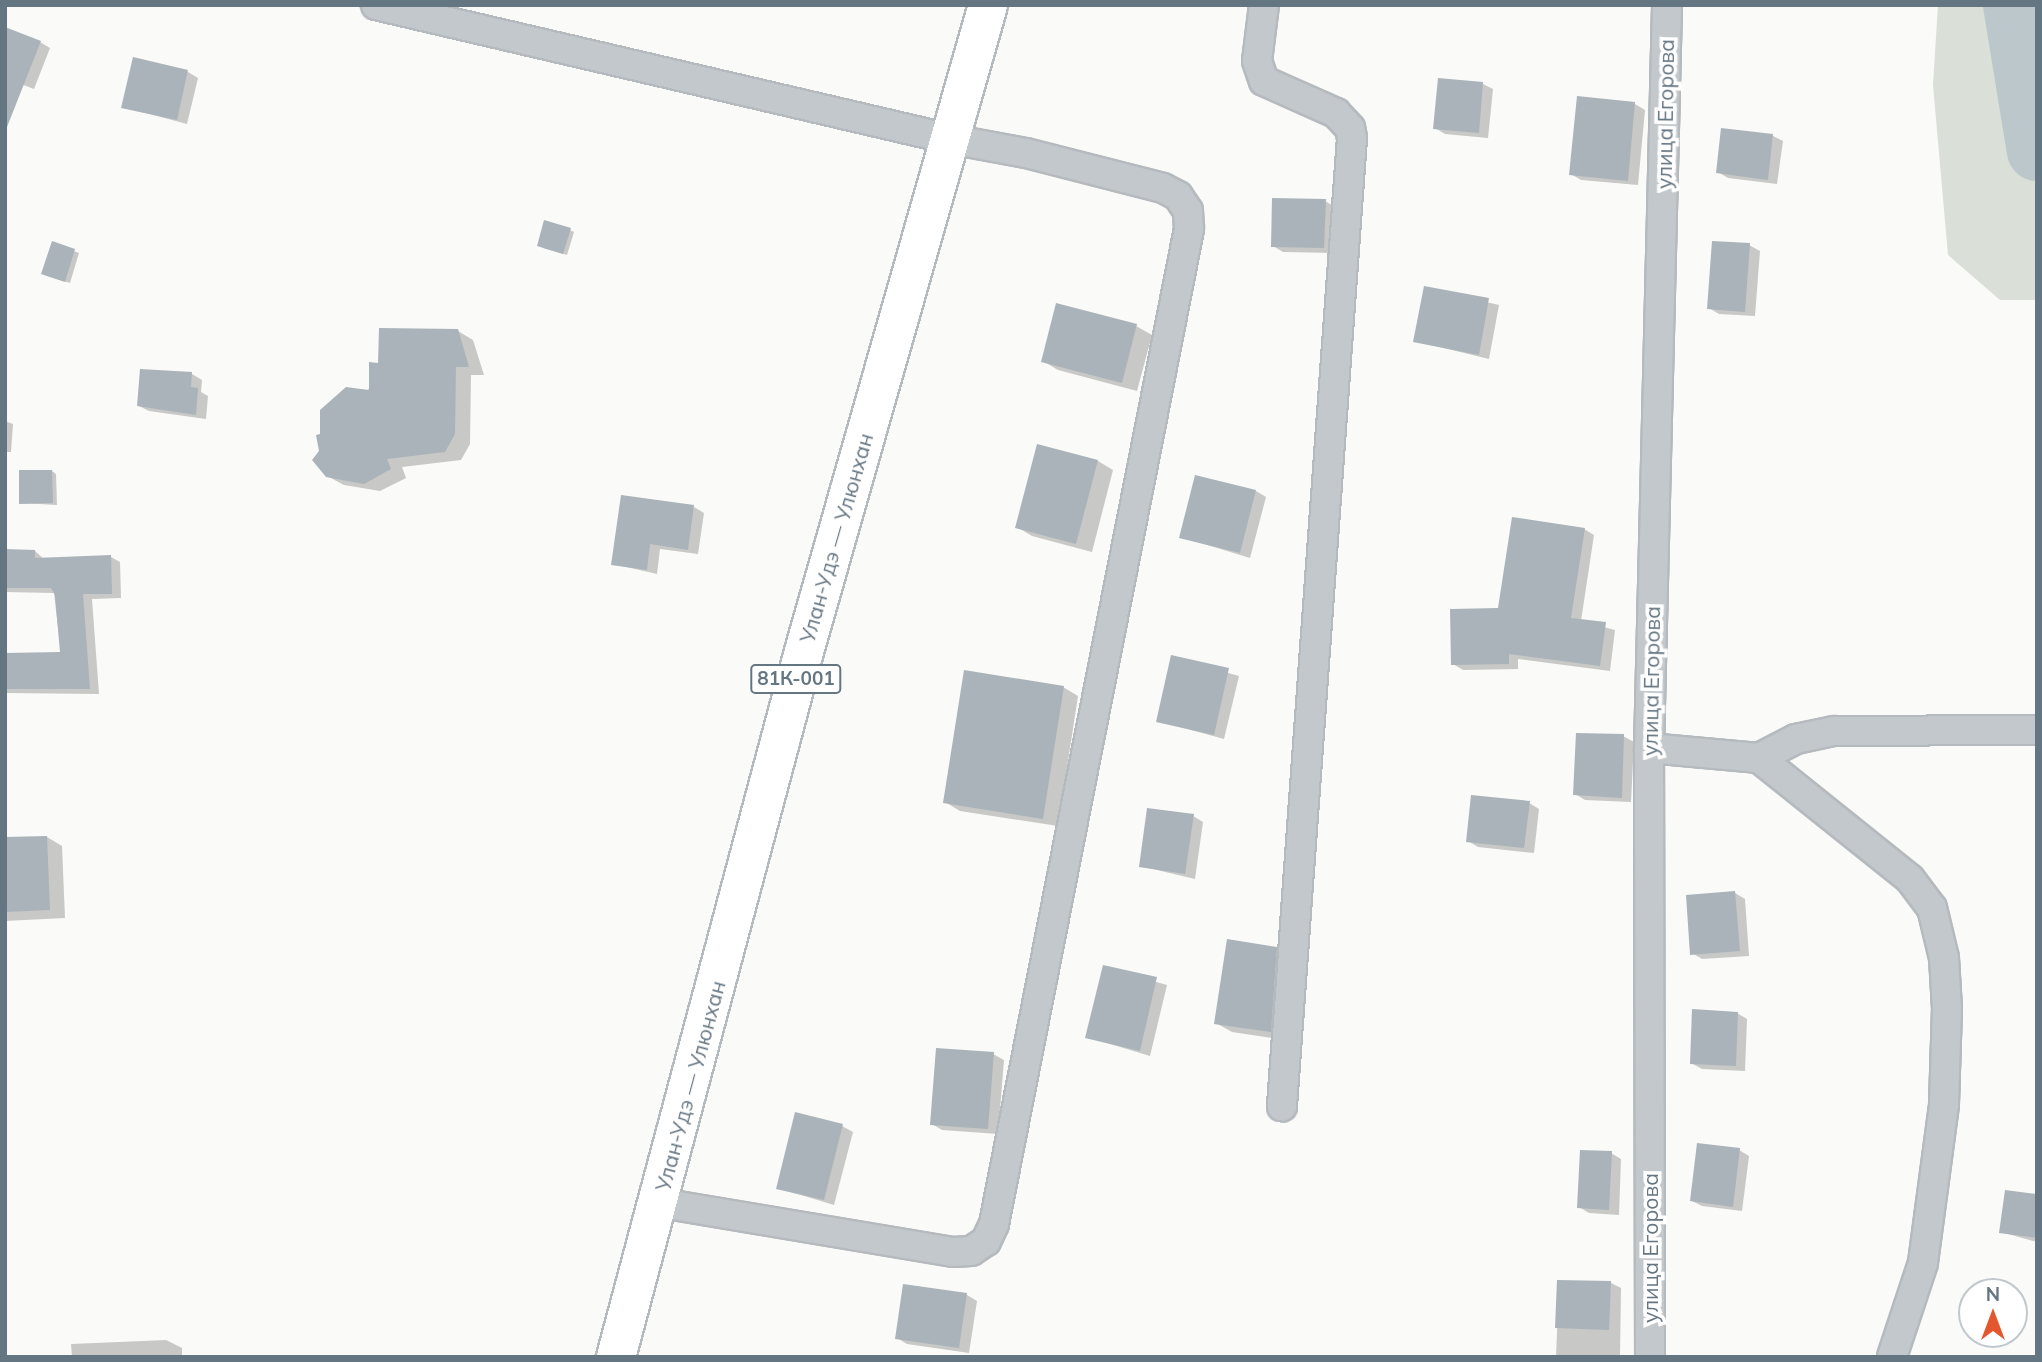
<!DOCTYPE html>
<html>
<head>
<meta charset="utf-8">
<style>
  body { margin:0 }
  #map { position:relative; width:2042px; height:1362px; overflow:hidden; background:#fafaf8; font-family:Mulish,sans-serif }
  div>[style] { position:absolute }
  .green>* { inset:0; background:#dadfd7 }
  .shadow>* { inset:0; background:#0003 }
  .river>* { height:60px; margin:-30px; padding:0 30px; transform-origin:30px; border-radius:30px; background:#bbc7cb }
  .building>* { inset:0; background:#aab3b9 }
  .roads { filter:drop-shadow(2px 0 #b5babe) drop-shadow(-2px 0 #b5babe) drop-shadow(0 2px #b5babe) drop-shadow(0 -2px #b5babe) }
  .street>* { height:28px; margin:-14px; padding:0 14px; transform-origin:14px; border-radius:14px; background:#c3c8cc }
  .primary>* { height:38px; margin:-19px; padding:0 19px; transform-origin:19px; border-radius:19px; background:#fff }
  span { translate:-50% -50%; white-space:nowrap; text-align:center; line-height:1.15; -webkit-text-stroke:7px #fff; paint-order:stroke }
  .shield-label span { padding:2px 5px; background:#fff; border:2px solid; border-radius:5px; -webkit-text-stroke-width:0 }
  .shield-label { font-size:19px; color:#657683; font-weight:700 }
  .street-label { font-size:21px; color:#657683 }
  .frame { position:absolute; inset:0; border:7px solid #657683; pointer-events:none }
  .north { position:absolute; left:1958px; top:1278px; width:70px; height:70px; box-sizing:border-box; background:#fff; border:2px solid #c1c8cd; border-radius:50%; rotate:0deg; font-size:19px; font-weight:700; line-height:28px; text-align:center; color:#657683 }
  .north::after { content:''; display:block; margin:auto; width:24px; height:32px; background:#e4572e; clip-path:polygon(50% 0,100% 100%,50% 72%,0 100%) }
</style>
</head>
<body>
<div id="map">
  <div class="green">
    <i style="clip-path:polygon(1938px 5px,2037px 5px,2037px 300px,2000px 300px,1948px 255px,1933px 85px)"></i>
  </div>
  <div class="shadow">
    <i style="clip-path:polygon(40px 42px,50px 48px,34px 89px,5px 78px)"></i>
    <i style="clip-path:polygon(188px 72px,198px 78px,187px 124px,123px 107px)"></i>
    <i style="clip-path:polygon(1483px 84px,1493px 89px,1488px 138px,1445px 134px,1435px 128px)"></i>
    <i style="clip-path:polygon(1635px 104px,1645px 110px,1638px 185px,1581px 180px,1571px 174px)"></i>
    <i style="clip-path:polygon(1773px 136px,1783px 141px,1777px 184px,1728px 178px,1718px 172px)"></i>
    <i style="clip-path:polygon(1325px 201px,1335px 207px,1334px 253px,1283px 252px,1273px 246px)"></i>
    <i style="clip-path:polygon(570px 230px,574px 232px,567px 255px,543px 248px)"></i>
    <i style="clip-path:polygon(53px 243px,79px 253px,70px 283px,47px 276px)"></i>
    <i style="clip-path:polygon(1749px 245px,1760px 251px,1755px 316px,1719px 314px,1709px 308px)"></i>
    <i style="clip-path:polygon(1425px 288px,1499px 305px,1489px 359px,1415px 341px)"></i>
    <i style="clip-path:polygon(1136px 326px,1152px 335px,1137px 391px,1058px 370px,1043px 361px)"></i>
    <i style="clip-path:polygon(458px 331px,473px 340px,484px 375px,471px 375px,470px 444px,461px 460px,402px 467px,406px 478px,380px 491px,344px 485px,327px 476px,380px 365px)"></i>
    <i style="clip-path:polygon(192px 374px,202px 380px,201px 392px,208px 396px,206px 419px,149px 411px,139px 406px)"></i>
    <i style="clip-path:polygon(5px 421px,13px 424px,11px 452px,5px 452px)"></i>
    <i style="clip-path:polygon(1038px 446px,1098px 461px,1113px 470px,1092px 552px,1032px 536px,1017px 527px)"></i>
    <i style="clip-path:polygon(52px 471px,56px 474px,57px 505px,21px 503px)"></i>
    <i style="clip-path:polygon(1256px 491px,1266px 497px,1250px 558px,1181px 537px)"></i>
    <i style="clip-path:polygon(694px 507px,704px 513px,698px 554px,660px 549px,657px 574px,613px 564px)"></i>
    <i style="clip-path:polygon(1584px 529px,1594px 535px,1581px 621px,1615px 630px,1610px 671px,1518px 659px,1518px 669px,1463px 670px,1453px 664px,1499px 610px)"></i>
    <i style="clip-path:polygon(5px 551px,35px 551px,44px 559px,111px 557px,120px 562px,121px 598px,92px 599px,99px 694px,5px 693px,5px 655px,61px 654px,54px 593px,5px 592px)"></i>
    <i style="clip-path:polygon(1172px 657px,1239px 676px,1224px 739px,1158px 721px)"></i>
    <i style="clip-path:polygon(1063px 687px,1078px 696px,1058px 826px,960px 811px,945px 802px)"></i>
    <i style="clip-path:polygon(1623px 736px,1634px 742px,1631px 802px,1585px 800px,1575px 794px)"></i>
    <i style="clip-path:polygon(1529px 803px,1539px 809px,1534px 853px,1478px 847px,1468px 841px)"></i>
    <i style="clip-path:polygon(1193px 816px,1203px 822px,1195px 879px,1140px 866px)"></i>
    <i style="clip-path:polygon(47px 837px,62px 846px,65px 918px,5px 921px,5px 839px)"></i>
    <i style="clip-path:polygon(1735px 893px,1745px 899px,1749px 956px,1702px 959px,1692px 953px)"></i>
    <i style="clip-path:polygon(1276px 948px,1292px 957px,1286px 1040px,1232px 1032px,1216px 1023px)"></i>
    <i style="clip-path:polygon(1104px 967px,1167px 985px,1150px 1056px,1087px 1037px)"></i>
    <i style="clip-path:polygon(1737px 1013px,1747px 1019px,1745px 1071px,1702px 1069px,1691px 1063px)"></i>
    <i style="clip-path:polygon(993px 1054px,1004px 1060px,998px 1134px,942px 1130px,932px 1124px)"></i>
    <i style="clip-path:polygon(842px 1126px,853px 1132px,834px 1205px,778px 1188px)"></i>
    <i style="clip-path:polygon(1739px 1150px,1749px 1156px,1742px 1211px,1702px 1206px,1692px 1201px)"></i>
    <i style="clip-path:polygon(1611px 1153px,1621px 1159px,1619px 1215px,1589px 1213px,1579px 1207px)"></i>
    <i style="clip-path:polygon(2037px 1195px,2037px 1242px,2001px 1232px)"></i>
    <i style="clip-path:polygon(1559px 1281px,1611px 1283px,1621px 1288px,1620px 1357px,1556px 1357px)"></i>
    <i style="clip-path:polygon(905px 1286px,967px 1295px,977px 1301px,969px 1353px,907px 1344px,897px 1338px)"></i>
    <i style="clip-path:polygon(166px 1340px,182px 1348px,182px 1357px,72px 1357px,71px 1344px)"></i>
  </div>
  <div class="river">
    <i style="left:2013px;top:5px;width:148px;rotate:80.7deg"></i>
  </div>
  <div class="building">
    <i style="clip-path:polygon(5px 27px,41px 41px,7px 127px,5px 127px)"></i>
    <i style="clip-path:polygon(133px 57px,188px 70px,177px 120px,121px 108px)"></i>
    <i style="clip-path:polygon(1438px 78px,1483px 82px,1479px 133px,1433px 129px)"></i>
    <i style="clip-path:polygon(1577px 96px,1635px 102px,1628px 181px,1569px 175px)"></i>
    <i style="clip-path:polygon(1721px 128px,1773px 134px,1768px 180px,1716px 173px)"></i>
    <i style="clip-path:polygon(1272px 198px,1326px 199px,1324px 248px,1271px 247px)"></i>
    <i style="clip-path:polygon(544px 220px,571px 228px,563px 254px,537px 246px)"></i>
    <i style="clip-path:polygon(52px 241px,75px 249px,65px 282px,41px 274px)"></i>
    <i style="clip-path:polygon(1712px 241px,1750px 243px,1745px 312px,1707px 309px)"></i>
    <i style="clip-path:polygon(1424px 286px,1489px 298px,1479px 355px,1413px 342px)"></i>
    <i style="clip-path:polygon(1056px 303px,1137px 324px,1122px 383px,1041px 362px)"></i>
    <i style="clip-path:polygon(379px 328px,458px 329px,469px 367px,456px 367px,455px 434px,445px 452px,387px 459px,391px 469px,364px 484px,326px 477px,312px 460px,319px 451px,316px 435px,320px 434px,320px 410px,346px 387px,369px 390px,369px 362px,378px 363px)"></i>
    <i style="clip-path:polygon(140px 369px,192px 372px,191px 387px,198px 388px,196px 415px,137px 406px)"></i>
    <i style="clip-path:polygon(1037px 444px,1098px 460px,1076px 544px,1015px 528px)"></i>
    <i style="clip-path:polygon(19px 470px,52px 470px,53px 503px,19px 504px)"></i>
    <i style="clip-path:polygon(1195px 475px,1256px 490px,1240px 553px,1179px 538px)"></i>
    <i style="clip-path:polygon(621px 495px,694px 505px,688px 550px,650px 544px,647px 570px,611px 565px)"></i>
    <i style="clip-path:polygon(1512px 517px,1585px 528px,1571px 618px,1606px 622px,1600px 666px,1509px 654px,1509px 664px,1451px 665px,1450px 609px,1498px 608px)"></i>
    <i style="clip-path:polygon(5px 549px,35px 550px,35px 558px,111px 555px,112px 594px,83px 594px,90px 689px,5px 689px,5px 653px,60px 652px,55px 595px,51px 588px,5px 588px)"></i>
    <i style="clip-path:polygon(1171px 655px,1229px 668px,1214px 735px,1156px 722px)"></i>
    <i style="clip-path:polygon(964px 670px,1064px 686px,1043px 819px,943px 803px)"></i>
    <i style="clip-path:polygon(1576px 733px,1624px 734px,1622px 798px,1573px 795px)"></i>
    <i style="clip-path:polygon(1471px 795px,1530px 801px,1524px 848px,1466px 842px)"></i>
    <i style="clip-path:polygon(1147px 808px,1194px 814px,1185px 874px,1139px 867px)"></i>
    <i style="clip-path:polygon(47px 836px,50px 910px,5px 912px,5px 837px)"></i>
    <i style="clip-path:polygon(1735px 891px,1740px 951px,1690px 955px,1686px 895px)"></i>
    <i style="clip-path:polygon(1227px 939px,1277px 947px,1271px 1032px,1214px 1024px)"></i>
    <i style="clip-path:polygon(1103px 965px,1157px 977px,1140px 1051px,1085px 1038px)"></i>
    <i style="clip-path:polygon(1692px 1009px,1738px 1012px,1736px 1066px,1690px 1064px)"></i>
    <i style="clip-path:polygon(936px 1048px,994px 1052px,988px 1129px,930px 1125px)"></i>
    <i style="clip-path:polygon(795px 1112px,843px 1124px,824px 1200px,776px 1189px)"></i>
    <i style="clip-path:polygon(1697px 1143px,1740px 1148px,1733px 1207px,1690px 1201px)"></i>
    <i style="clip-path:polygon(1580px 1150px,1612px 1151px,1609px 1210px,1577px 1208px)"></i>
    <i style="clip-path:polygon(2005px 1190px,2037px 1194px,2037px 1238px,1999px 1233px)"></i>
    <i style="clip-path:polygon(1557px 1280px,1611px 1281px,1609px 1330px,1555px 1328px)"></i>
    <i style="clip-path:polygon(903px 1284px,967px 1293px,959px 1348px,895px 1339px)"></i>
  </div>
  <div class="roads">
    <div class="street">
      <i style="left:376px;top:5px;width:589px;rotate:13.14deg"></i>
      <i style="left:950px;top:139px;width:77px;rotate:10.4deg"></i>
      <i style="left:1026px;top:153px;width:141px;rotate:14.3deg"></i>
      <i style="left:1163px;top:188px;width:17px;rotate:28deg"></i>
      <i style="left:1178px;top:196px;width:18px;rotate:56deg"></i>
      <i style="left:1188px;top:211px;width:18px;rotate:87deg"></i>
      <i style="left:1189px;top:229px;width:1014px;rotate:101.09deg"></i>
      <i style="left:994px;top:1224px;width:19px;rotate:115deg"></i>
      <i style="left:986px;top:1241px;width:18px;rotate:146deg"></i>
      <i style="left:971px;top:1251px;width:18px;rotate:177deg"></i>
      <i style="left:953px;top:1252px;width:298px;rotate:-170.5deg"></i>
      <i style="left:1264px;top:5px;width:56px;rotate:97.1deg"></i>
      <i style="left:1257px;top:61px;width:21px;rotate:71deg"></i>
      <i style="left:1264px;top:81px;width:79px;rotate:24deg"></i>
      <i style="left:1336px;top:113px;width:21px;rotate:47deg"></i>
      <i style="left:1350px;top:128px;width:10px;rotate:79deg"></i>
      <i style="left:1352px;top:138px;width:971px;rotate:94.14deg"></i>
      <i style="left:1649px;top:748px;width:110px;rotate:5.2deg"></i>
      <i style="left:1759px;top:758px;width:193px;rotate:38.7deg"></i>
      <i style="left:1910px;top:879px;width:36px;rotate:53deg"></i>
      <i style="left:1932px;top:908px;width:51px;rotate:76.5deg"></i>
      <i style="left:1944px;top:958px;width:50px;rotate:86.6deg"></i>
      <i style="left:1947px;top:1008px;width:97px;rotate:91.8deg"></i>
      <i style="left:1944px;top:1105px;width:159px;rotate:97.6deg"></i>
      <i style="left:1923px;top:1263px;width:99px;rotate:108.3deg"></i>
      <i style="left:1759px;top:758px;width:42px;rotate:-27.2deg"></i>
      <i style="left:1796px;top:739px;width:39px;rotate:-12deg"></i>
      <i style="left:1834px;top:731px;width:203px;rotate:-0.3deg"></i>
      <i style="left:1650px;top:1357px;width:609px;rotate:-90.09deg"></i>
      <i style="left:1649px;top:748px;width:743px;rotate:-88.61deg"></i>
    </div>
    <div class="primary">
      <i style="left:616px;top:1357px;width:726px;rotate:-75.08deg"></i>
      <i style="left:803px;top:655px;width:676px;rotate:-74.11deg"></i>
    </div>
  </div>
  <div class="shield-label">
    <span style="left:796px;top:679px">81К-001</span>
  </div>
  <div class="street-label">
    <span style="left:1665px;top:114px;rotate:-89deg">улица Егорова</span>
    <span style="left:836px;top:538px;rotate:-74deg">Улан-Удэ — Улюнхан</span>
    <span style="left:1651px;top:681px;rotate:-89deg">улица Егорова</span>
    <span style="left:690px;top:1086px;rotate:-75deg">Улан-Удэ — Улюнхан</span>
    <span style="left:1650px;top:1248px;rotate:-90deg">улица Егорова</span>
  </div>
  <div class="frame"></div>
  <div class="north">N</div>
</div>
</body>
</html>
